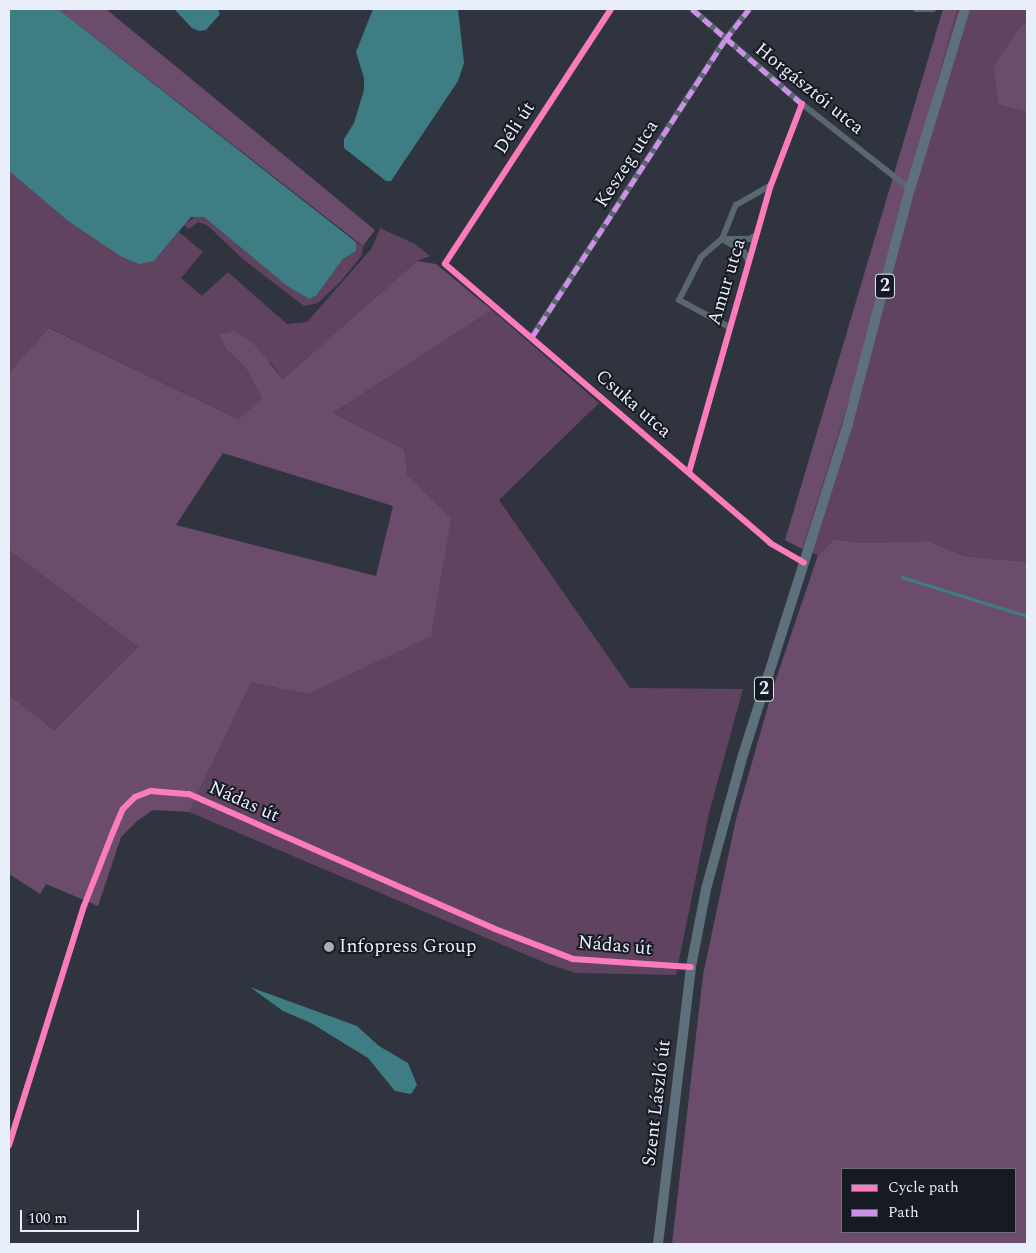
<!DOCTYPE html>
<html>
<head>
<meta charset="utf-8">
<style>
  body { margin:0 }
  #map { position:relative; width:1036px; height:1253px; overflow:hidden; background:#30343e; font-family:Spectral,serif }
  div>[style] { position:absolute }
  .green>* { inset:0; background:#5f435f }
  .forest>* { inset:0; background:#6b4c6b }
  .water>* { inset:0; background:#3e7d84 }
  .stream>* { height:2.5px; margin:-1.25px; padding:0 1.25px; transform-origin:1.25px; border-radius:1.25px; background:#3e7d84 }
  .street>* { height:6px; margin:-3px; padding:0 3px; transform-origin:3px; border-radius:3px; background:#5b676f }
  .primary>* { height:10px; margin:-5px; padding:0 5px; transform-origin:5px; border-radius:5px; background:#5e707c }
  .quiet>* { height:5px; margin-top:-2.5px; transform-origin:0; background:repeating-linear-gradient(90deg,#ce8fe9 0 10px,transparent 0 15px) }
  .cycleway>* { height:6px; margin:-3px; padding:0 3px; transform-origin:3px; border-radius:3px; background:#fd7abc }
  .dots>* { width:14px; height:14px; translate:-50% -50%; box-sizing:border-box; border:2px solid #161a22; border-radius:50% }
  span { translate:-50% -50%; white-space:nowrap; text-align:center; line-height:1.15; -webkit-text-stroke:4px #161a22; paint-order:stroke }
  .shield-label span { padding:1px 4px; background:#161a22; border:1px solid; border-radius:4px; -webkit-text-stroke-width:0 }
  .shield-label { font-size:18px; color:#e8eefa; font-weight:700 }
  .street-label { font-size:19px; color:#e8eefa }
  .poi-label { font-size:19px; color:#e8eefa }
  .left { translate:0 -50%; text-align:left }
  .frame { position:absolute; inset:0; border:10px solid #e8eefa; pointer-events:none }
  .legend { position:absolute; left:841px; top:1168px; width:175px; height:65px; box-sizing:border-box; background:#161a22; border:1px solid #6a6f78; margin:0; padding:6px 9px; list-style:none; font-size:15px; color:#e8eefa }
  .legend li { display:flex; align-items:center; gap:10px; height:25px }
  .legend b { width:25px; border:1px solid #6a6f78 }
  .scale { position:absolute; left:20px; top:1210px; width:119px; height:22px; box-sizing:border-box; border:2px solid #e8eefa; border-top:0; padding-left:6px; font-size:15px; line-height:18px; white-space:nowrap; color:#e8eefa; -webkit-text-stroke:4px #161a22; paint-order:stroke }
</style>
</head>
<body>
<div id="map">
  <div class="green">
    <i style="clip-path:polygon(957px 9px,1027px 9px,1027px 562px,964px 556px,928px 541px,862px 543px,834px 539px,818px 555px,802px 549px,862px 359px)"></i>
    <i style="clip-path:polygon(9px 171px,68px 221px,131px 261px,154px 261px,179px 232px,203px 252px,181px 278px,202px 296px,228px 272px,287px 324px,307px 322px,372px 248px,380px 228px,415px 244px,430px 256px,417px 261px,283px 379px,272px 364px,219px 335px,226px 349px,245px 367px,262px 398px,238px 419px,50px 328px,9px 373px)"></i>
    <i style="clip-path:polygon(197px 215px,204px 217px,287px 286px,309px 299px,316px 296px,343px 259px,356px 251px,356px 242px,363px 246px,362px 255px,341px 281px,318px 303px,304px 306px,244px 260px,207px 225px,198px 222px,189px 229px,184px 225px)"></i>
    <i style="clip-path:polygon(492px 310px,599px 403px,499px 500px,630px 688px,743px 689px,709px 813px,676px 975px,576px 973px,548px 964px,189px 812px,251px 683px,308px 694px,451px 518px,408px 476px,404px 449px,333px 413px)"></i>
    <i style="clip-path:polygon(9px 550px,138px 647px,54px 730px,9px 695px)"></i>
  </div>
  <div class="forest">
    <i style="clip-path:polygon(58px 9px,106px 9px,375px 230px,363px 246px)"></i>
    <i style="clip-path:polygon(943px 9px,957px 9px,862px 359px,802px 549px,785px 540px)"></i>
    <i style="clip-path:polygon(1022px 25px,1027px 25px,1027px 112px,998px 104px,994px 65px)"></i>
    <i style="clip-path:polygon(evenodd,417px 261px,436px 264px,492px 310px,333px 413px,404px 449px,408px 476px,451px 518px,431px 636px,308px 694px,251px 683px,189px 812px,153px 810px,137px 821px,121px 837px,98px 906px,46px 884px,40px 894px,9px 874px,9px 695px,54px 730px,138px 647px,9px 550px,9px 373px,49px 328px,238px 419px,262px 398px,245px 367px,226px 349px,219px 335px,234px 331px,253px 343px,283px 379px,417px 261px,223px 453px,393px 506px,376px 576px,176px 525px,223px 453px)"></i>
    <i style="clip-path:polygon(evenodd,834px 539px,862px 543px,928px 541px,964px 556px,1027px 562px,1027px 1244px,672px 1244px,703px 975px,736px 819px,773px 688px,818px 555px,834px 539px,1015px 1169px,1015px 1232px,842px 1232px,842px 1169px,1015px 1169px)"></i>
  </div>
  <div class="water">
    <i style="clip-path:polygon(9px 9px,58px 9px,356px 242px,356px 251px,343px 259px,316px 296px,309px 299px,287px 286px,204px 217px,191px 217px,154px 261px,139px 264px,122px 257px,68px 221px,9px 171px)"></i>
    <i style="clip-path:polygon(174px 9px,218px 9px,220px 14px,206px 30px,199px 31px,192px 28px)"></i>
    <i style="clip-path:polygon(373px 9px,458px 9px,464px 63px,458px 81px,391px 181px,386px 181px,344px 148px,344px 139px,354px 123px,364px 90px,364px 78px,356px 52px)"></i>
    <i style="clip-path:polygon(250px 987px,357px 1026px,379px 1046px,408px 1063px,417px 1085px,411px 1094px,395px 1091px,368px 1058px,311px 1023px,283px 1011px)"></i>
  </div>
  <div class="stream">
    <i style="left:902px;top:577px;width:131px;rotate:17.3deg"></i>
  </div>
  <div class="street">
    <i style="left:611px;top:9px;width:304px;rotate:123.1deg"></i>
    <i style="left:445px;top:264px;width:428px;rotate:40.6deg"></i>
    <i style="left:770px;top:543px;width:39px;rotate:30deg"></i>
    <i style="left:692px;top:9px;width:145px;rotate:40.8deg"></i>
    <i style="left:802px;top:104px;width:137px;rotate:38.2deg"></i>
    <i style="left:916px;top:9px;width:17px"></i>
    <i style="left:722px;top:239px;width:26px;rotate:31deg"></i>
    <i style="left:744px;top:252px;width:10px;rotate:66deg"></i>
    <i style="left:724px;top:239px;width:25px"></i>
    <i style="left:749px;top:239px;width:8px;rotate:-30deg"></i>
    <i style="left:729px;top:327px;width:57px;rotate:-151.6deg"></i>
    <i style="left:679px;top:300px;width:48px;rotate:-62.9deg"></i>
    <i style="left:701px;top:257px;width:28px;rotate:-41deg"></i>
    <i style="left:722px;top:239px;width:37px;rotate:-68deg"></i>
    <i style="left:736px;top:205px;width:40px;rotate:-29.7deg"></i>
    <i style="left:532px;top:337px;width:354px;rotate:-57deg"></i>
    <i style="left:725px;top:40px;width:39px;rotate:-52deg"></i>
    <i style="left:689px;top:472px;width:298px;rotate:-74.1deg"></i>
    <i style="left:771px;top:185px;width:87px;rotate:-69.1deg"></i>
    <i style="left:9px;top:1145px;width:250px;rotate:-72.6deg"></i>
    <i style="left:84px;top:906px;width:79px;rotate:-68.6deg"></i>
    <i style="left:113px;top:832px;width:25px;rotate:-67deg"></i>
    <i style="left:123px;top:809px;width:17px;rotate:-45deg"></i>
    <i style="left:135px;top:797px;width:17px;rotate:-21deg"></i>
    <i style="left:151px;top:791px;width:38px;rotate:5deg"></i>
    <i style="left:189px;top:794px;width:334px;rotate:23.8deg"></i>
    <i style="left:495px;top:929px;width:84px;rotate:21deg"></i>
    <i style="left:573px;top:959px;width:118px;rotate:3.9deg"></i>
  </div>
  <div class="primary">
    <i style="left:658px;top:1244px;width:279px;rotate:-83.2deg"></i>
    <i style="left:691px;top:967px;width:79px;rotate:-79.1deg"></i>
    <i style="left:706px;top:889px;width:139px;rotate:-74.6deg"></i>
    <i style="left:743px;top:755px;width:348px;rotate:-72.4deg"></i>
    <i style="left:848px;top:423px;width:242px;rotate:-75.2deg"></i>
    <i style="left:910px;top:189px;width:188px;rotate:-73deg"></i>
  </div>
  <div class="quiet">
    <i style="left:692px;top:9px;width:145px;rotate:40.8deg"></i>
    <i style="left:532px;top:337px;width:354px;rotate:-57deg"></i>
    <i style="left:725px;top:40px;width:39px;rotate:-52deg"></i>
  </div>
  <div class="cycleway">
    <i style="left:611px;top:9px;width:304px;rotate:123.1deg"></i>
    <i style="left:445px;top:264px;width:428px;rotate:40.6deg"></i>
    <i style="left:770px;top:543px;width:39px;rotate:30deg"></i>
    <i style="left:689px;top:472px;width:298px;rotate:-74.1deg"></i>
    <i style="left:771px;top:185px;width:87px;rotate:-69.1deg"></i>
    <i style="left:9px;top:1145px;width:250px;rotate:-72.6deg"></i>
    <i style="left:84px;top:906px;width:79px;rotate:-68.6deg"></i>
    <i style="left:113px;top:832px;width:25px;rotate:-67deg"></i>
    <i style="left:123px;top:809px;width:17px;rotate:-45deg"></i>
    <i style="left:135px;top:797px;width:17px;rotate:-21deg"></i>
    <i style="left:151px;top:791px;width:38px;rotate:5deg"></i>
    <i style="left:189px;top:794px;width:334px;rotate:23.8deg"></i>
    <i style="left:495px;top:929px;width:84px;rotate:21deg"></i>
    <i style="left:573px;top:959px;width:118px;rotate:3.9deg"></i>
  </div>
  <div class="dots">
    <i style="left:329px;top:947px;background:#a8adb8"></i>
  </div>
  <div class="shield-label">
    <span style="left:885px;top:286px">2</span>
    <span style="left:764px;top:689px">2</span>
  </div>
  <div class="street-label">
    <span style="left:809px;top:89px;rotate:39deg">Horgásztói utca</span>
    <span style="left:515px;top:128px;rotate:-57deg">Déli út</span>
    <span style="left:627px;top:164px;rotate:-57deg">Keszeg utca</span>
    <span style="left:727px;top:282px;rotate:-73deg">Amur utca</span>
    <span style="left:633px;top:404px;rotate:41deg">Csuka utca</span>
    <span style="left:244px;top:802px;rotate:24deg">Nádas út</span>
    <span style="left:615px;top:946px;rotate:5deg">Nádas út</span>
    <span style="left:657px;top:1103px;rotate:-83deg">Szent László út</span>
  </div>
  <div class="poi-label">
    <span class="left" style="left:339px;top:947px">Infopress Group</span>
  </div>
  <div class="frame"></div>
  <ul class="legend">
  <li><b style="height:6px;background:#fd7abc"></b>Cycle path</li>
  <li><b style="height:6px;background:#ce8fe9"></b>Path</li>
  </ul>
  <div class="scale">100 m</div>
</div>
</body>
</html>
